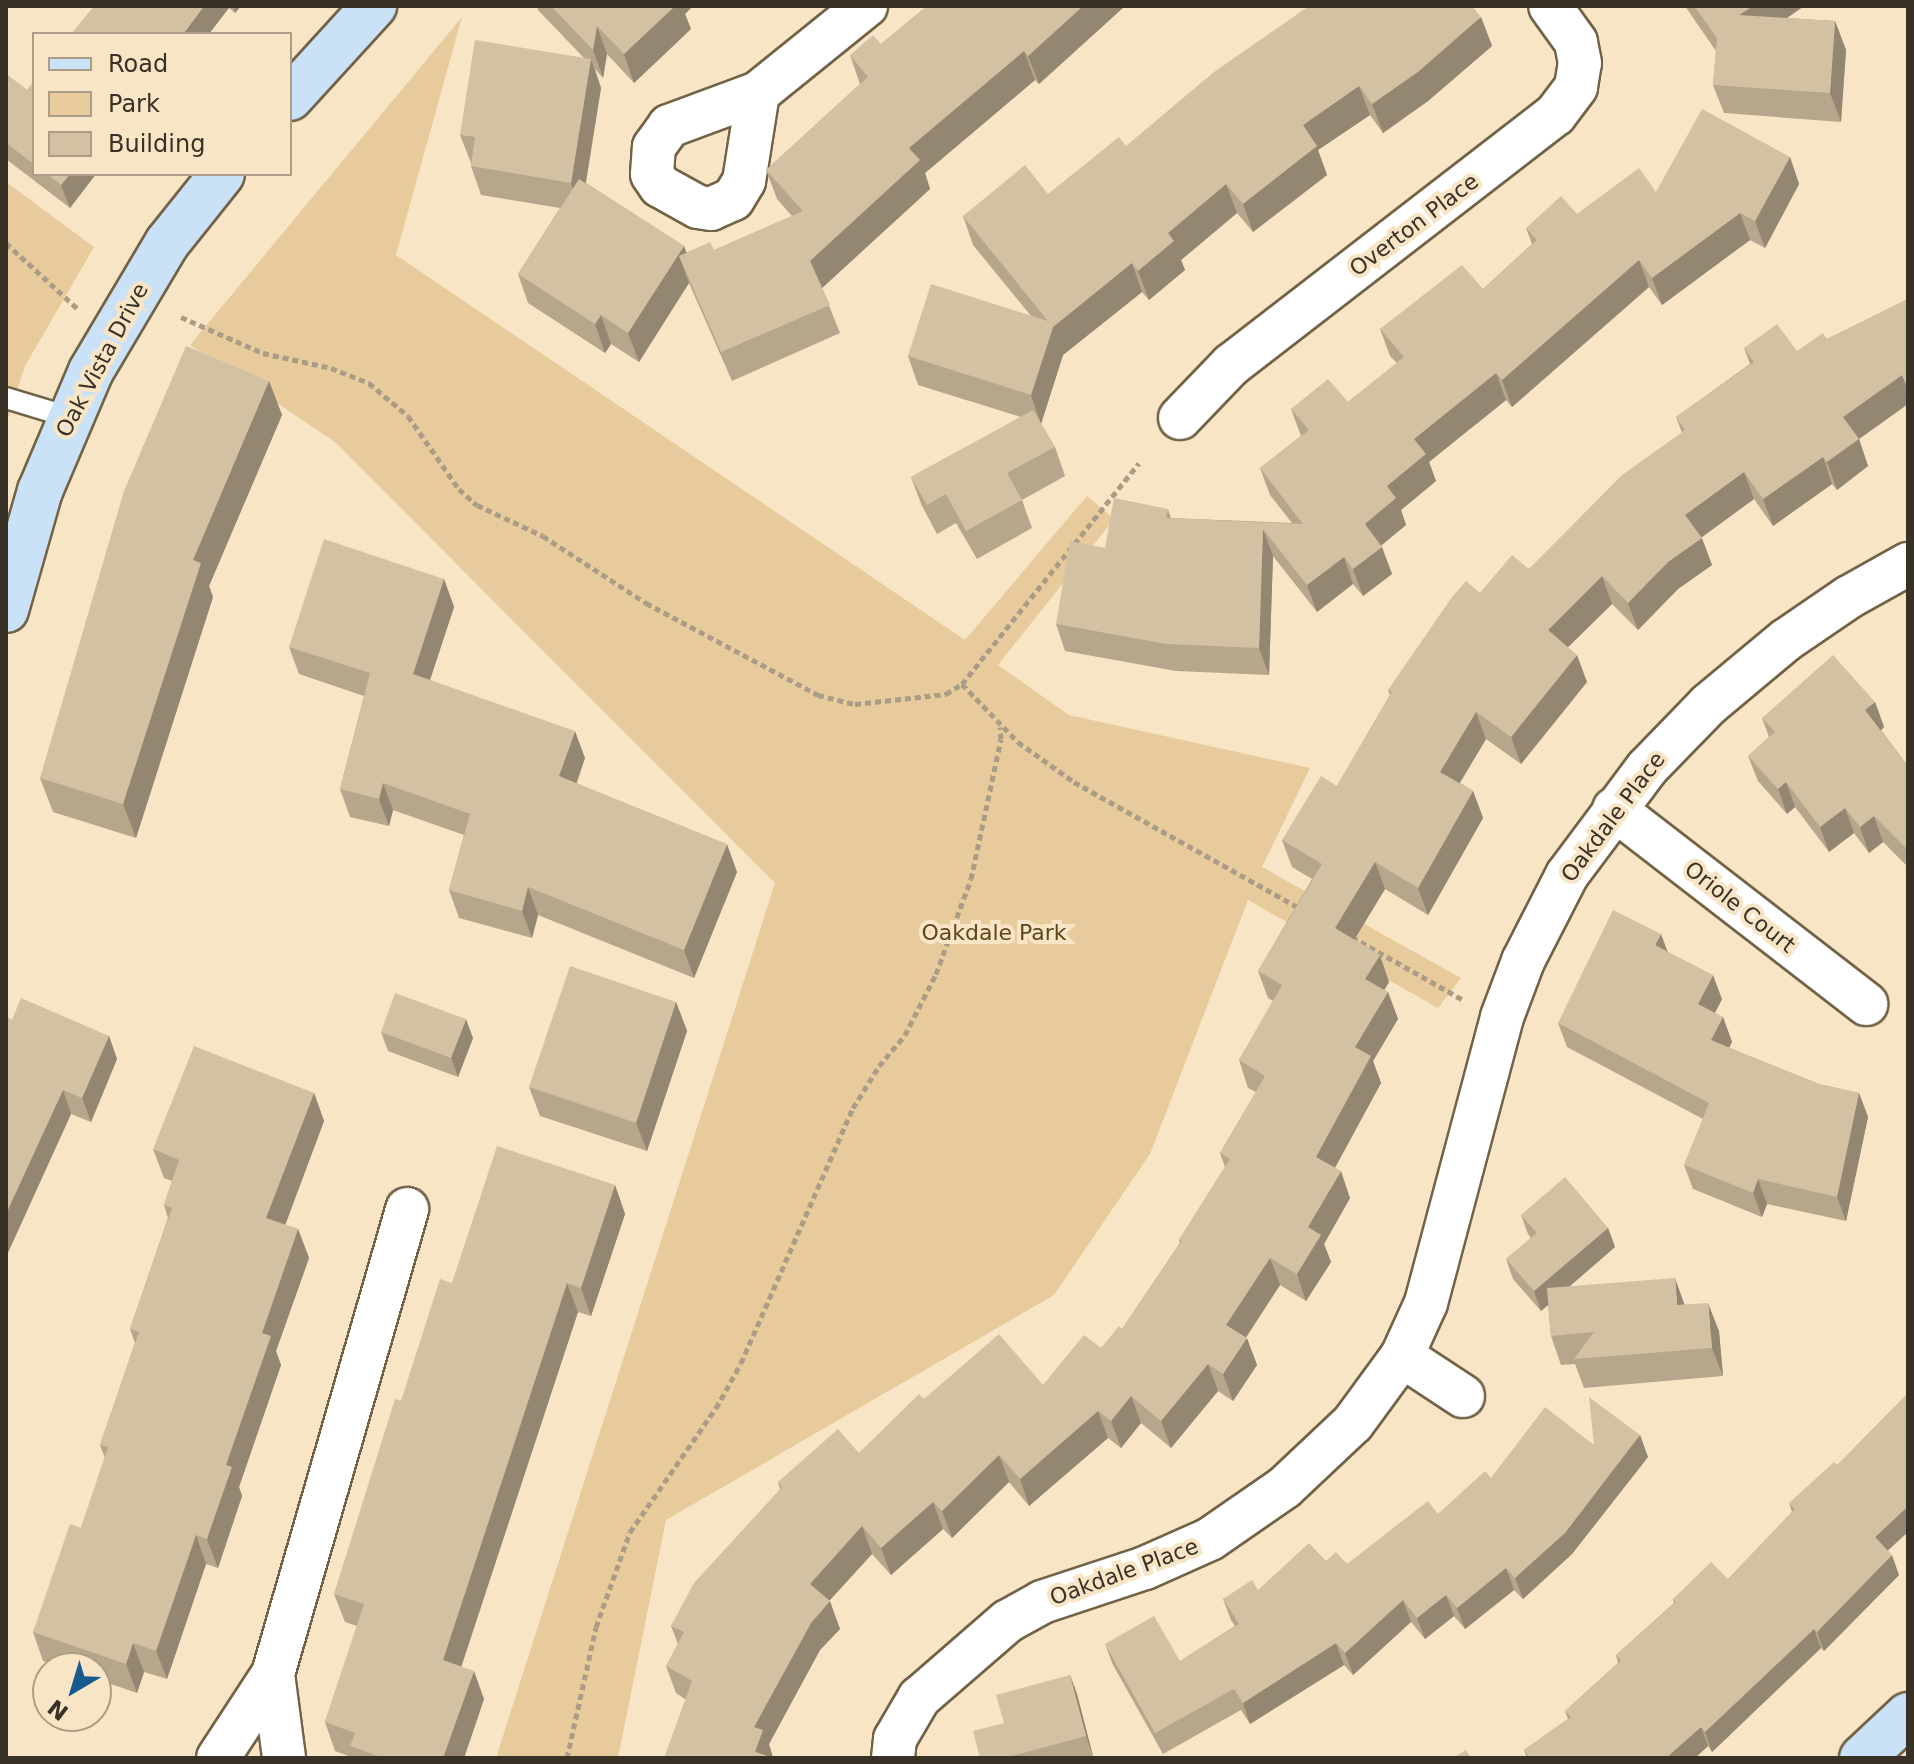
<!DOCTYPE html>
<html>
<head>
<meta charset="utf-8">
<style>
  body { margin:0 }
  #map { position:relative; width:1914px; height:1764px; overflow:hidden; background:#f8e5c6; font-family:"DejaVu Sans",sans-serif }
  div>[style] { position:absolute }
  .green>* { inset:0; background:#e7cb9c }
  .path>* { height:5px; margin-top:-2.5px; transform-origin:0; background:repeating-linear-gradient(90deg,#aa9c85 0 6px,transparent 0 10px) }
  .roads { filter:drop-shadow(2px 0 #726246) drop-shadow(-2px 0 #726246) drop-shadow(0 2px #726246) drop-shadow(0 -2px #726246) }
  .lane>* { height:20px; margin:-10px; padding:0 10px; transform-origin:10px; border-radius:10px; background:#fff }
  .street>* { height:42px; margin:-21px; padding:0 21px; transform-origin:21px; border-radius:21px; background:#fff }
  .secondary>* { height:44px; margin:-22px; padding:0 22px; transform-origin:22px; border-radius:22px; background:#c9e2f8 }
  .wall>* { inset:0; background:#b5a68c }
  .shaded-wall>* { inset:0; background:#948772 }
  .building>* { inset:0; background:#d3c1a3 }
  span { translate:-50% -50%; white-space:nowrap; text-align:center; line-height:1.15; -webkit-text-stroke:8px #f8e5c6; paint-order:stroke }
  .street-label { font-size:22px; color:#383125 }
  .park-label { font-size:22px; color:#5e471d }
  .frame { position:absolute; inset:0; border:8px solid #383125; pointer-events:none }
  .legend { position:absolute; left:32px; top:32px; width:260px; height:144px; box-sizing:border-box; background:#f8e5c6; border:2px solid #ab9d86; margin:0; padding:10px 14px; list-style:none; font-size:24px; color:#383125 }
  .legend li { display:flex; align-items:center; gap:16px; height:40px }
  .legend b { width:40px; border:2px solid #ab9d86 }
  .north { position:absolute; left:32px; top:1652px; width:80px; height:80px; box-sizing:border-box; background:#f8e5c6; border:2px solid #ab9d86; border-radius:50%; rotate:218deg; font-size:22px; font-weight:700; line-height:32px; text-align:center; color:#383125 }
  .north::after { content:''; display:block; margin:auto; width:28px; height:36px; background:#175a8f; clip-path:polygon(50% 0,100% 100%,50% 72%,0 100%) }
</style>
</head>
<body>
<div id="map">
  <div class="green">
    <i style="clip-path:polygon(462px 17px,396px 255px,965px 640px,1087px 496px,1114px 519px,998px 665px,1069px 715px,1310px 768px,1262px 867px,1461px 978px,1438px 1008px,1248px 900px,1150px 1154px,1054px 1295px,666px 1520px,618px 1758px,496px 1758px,775px 883px,335px 442px,190px 345px)"></i>
    <i style="clip-path:polygon(6px 182px,94px 247px,25px 366px,6px 425px)"></i>
  </div>
  <div class="path">
    <i style="left:6px;top:243px;width:99px;rotate:42.5deg"></i>
    <i style="left:181px;top:317px;width:90px;rotate:23.7deg"></i>
    <i style="left:263px;top:353px;width:70px;rotate:12.4deg"></i>
    <i style="left:331px;top:368px;width:41px;rotate:21.5deg"></i>
    <i style="left:369px;top:383px;width:51px;rotate:40.2deg"></i>
    <i style="left:408px;top:416px;width:89px;rotate:55.1deg"></i>
    <i style="left:459px;top:489px;width:24px;rotate:42deg"></i>
    <i style="left:477px;top:505px;width:73px;rotate:25.2deg"></i>
    <i style="left:543px;top:536px;width:123px;rotate:33deg"></i>
    <i style="left:646px;top:603px;width:195px;rotate:28.1deg"></i>
    <i style="left:818px;top:695px;width:38px;rotate:14deg"></i>
    <i style="left:855px;top:704px;width:92px;rotate:-6.3deg"></i>
    <i style="left:946px;top:694px;width:19px;rotate:-32deg"></i>
    <i style="left:962px;top:684px;width:81px;rotate:46deg"></i>
    <i style="left:1018px;top:742px;width:69px;rotate:35.5deg"></i>
    <i style="left:1074px;top:782px;width:260px;rotate:29.2deg"></i>
    <i style="left:962px;top:684px;width:283px;rotate:-51.3deg"></i>
    <i style="left:1352px;top:937px;width:130px;rotate:29.5deg"></i>
    <i style="left:567px;top:1758px;width:134px;rotate:-77.5deg"></i>
    <i style="left:596px;top:1627px;width:101px;rotate:-70.3deg"></i>
    <i style="left:630px;top:1532px;width:151px;rotate:-55.3deg"></i>
    <i style="left:716px;top:1408px;width:51px;rotate:-60.9deg"></i>
    <i style="left:741px;top:1363px;width:279px;rotate:-66.3deg"></i>
    <i style="left:853px;top:1108px;width:49px;rotate:-58.2deg"></i>
    <i style="left:879px;top:1066px;width:40px;rotate:-50deg"></i>
    <i style="left:905px;top:1035px;width:68px;rotate:-63.1deg"></i>
    <i style="left:936px;top:974px;width:101px;rotate:-69.8deg"></i>
    <i style="left:971px;top:879px;width:143px;rotate:-77.9deg"></i>
    <i style="left:1001px;top:739px;width:12px;rotate:-95deg"></i>
  </div>
  <div class="roads">
    <div class="lane">
      <i style="left:6px;top:398px;width:66px;rotate:16.8deg"></i>
    </div>
    <div class="street">
      <i style="left:758px;top:93px;width:89px;rotate:99deg"></i>
      <i style="left:744px;top:181px;width:21px;rotate:121deg"></i>
      <i style="left:733px;top:199px;width:24px;rotate:156deg"></i>
      <i style="left:711px;top:209px;width:13px;rotate:-171deg"></i>
      <i style="left:698px;top:207px;width:43px;rotate:-151.1deg"></i>
      <i style="left:660px;top:186px;width:14px;rotate:-124deg"></i>
      <i style="left:652px;top:174px;width:27px;rotate:-86deg"></i>
      <i style="left:654px;top:147px;width:26px;rotate:-54deg"></i>
      <i style="left:669px;top:126px;width:95px;rotate:-20.3deg"></i>
      <i style="left:758px;top:93px;width:139px;rotate:-38.9deg"></i>
      <i style="left:1180px;top:418px;width:74px;rotate:-46.1deg"></i>
      <i style="left:1231px;top:365px;width:409px;rotate:-37.7deg"></i>
      <i style="left:1555px;top:115px;width:35px;rotate:-53deg"></i>
      <i style="left:1576px;top:87px;width:24px;rotate:-81deg"></i>
      <i style="left:1580px;top:63px;width:21px;rotate:-101deg"></i>
      <i style="left:1576px;top:42px;width:44px;rotate:-125.8deg"></i>
      <i style="left:1614px;top:809px;width:319px;rotate:37.7deg"></i>
      <i style="left:1402px;top:1356px;width:73px;rotate:33.3deg"></i>
      <i style="left:273px;top:1674px;width:85px;rotate:82.5deg"></i>
      <i style="left:218px;top:1758px;width:100px;rotate:-56.8deg"></i>
      <i style="left:273px;top:1674px;width:484px;rotate:-73.9deg"></i>
      <i style="left:893px;top:1758px;width:19px;rotate:-84deg"></i>
      <i style="left:895px;top:1739px;width:48px;rotate:-59.7deg"></i>
      <i style="left:919px;top:1698px;width:118px;rotate:-40.9deg"></i>
      <i style="left:1008px;top:1621px;width:39px;rotate:-29deg"></i>
      <i style="left:1042px;top:1602px;width:108px;rotate:-18.3deg"></i>
      <i style="left:1145px;top:1568px;width:71px;rotate:-24deg"></i>
      <i style="left:1210px;top:1539px;width:91px;rotate:-34.7deg"></i>
      <i style="left:1285px;top:1487px;width:93px;rotate:-43.3deg"></i>
      <i style="left:1353px;top:1423px;width:83px;rotate:-53.8deg"></i>
      <i style="left:1402px;top:1356px;width:58px;rotate:-65.6deg"></i>
      <i style="left:1426px;top:1303px;width:296px;rotate:-75.1deg"></i>
      <i style="left:1502px;top:1017px;width:60px;rotate:-69.4deg"></i>
      <i style="left:1523px;top:961px;width:97px;rotate:-62.9deg"></i>
      <i style="left:1567px;top:875px;width:134px;rotate:-53.2deg"></i>
      <i style="left:1647px;top:768px;width:88px;rotate:-45.9deg"></i>
      <i style="left:1708px;top:705px;width:102px;rotate:-39.8deg"></i>
      <i style="left:1786px;top:640px;width:76px;rotate:-34.3deg"></i>
      <i style="left:1849px;top:597px;width:68px;rotate:-29.2deg"></i>
    </div>
    <div class="secondary">
      <i style="left:290px;top:98px;width:125px;rotate:-47.6deg"></i>
      <i style="left:6px;top:610px;width:124px;rotate:-74.1deg"></i>
      <i style="left:40px;top:491px;width:130px;rotate:-67deg"></i>
      <i style="left:91px;top:371px;width:149px;rotate:-59.3deg"></i>
      <i style="left:167px;top:243px;width:88px;rotate:-51.4deg"></i>
      <i style="left:1862px;top:1758px;width:63px;rotate:-43.1deg"></i>
    </div>
  </div>
  <div class="wall">
    <i style="clip-path:polygon(92px 6px,241px 6px,235px 13px,229px 8px)"></i>
    <i style="clip-path:polygon(537px 6px,693px 6px,685px 14px,691px 29px,634px 83px,607px 54px,603px 78px,595px 69px,601px 88px,586px 183px,684px 246px,686px 252px,714px 250px,792px 216px,777px 199px,766px 170px,860px 84px,850px 55px,881px 44px,927px 6px,1125px 6px,1039px 84px,1035px 80px,925px 173px,930px 189px,822px 288px,840px 333px,732px 381px,689px 283px,639px 362px,611px 344px,605px 353px,528px 303px,518px 274px,560px 208px,481px 195px,471px 166px,471px 163px,460px 135px,584px 58px,538px 10px)"></i>
    <i style="clip-path:polygon(1685px 6px,1804px 6px,1787px 18px,1835px 21px,1846px 50px,1841px 122px,1724px 113px,1713px 85px,1716px 51px)"></i>
    <i style="clip-path:polygon(1481px 17px,1492px 46px,1428px 101px,1383px 133px,1370px 115px,1318px 150px,1327px 175px,1253px 232px,1237px 213px,1181px 260px,1185px 270px,1149px 300px,1142px 292px,1063px 355px,1041px 424px,1055px 447px,1065px 476px,1022px 500px,1032px 528px,977px 559px,956px 523px,937px 534px,922px 506px,911px 477px,1021px 417px,918px 385px,908px 356px,1031px 316px,973px 245px,963px 216px,1048px 194px,1126px 146px)"></i>
    <i style="clip-path:polygon(6px 74px,27px 90px,34px 81px,34px 174px,96px 174px,70px 208px,6px 159px)"></i>
    <i style="clip-path:polygon(1790px 157px,1799px 184px,1765px 248px,1750px 240px,1662px 305px,1649px 287px,1512px 407px,1506px 400px,1429px 462px,1436px 481px,1401px 510px,1406px 525px,1381px 546px,1392px 574px,1363px 596px,1353px 584px,1317px 612px,1273px 556px,1269px 675px,1176px 671px,1065px 651px,1056px 624px,1105px 548px,1168px 509px,1171px 518px,1292px 523px,1270px 495px,1260px 468px,1301px 436px,1291px 409px,1348px 402px,1397px 363px,1390px 356px,1380px 329px,1483px 289px,1532px 244px,1526px 228px)"></i>
    <i style="clip-path:polygon(1908px 299px,1908px 404px,1859px 439px,1868px 466px,1837px 490px,1832px 484px,1773px 526px,1754px 499px,1701px 538px,1712px 565px,1678px 589px,1638px 630px,1612px 604px,1568px 647px,1587px 682px,1521px 764px,1486px 739px,1460px 783px,1473px 791px,1483px 818px,1428px 915px,1385px 889px,1354px 940px,1389px 982px,1384px 990px,1388px 992px,1398px 1019px,1373px 1061px,1381px 1083px,1335px 1168px,1350px 1198px,1324px 1244px,1331px 1262px,1306px 1301px,1280px 1285px,1246px 1338px,1257px 1365px,1233px 1401px,1218px 1391px,1171px 1448px,1141px 1423px,1121px 1448px,1108px 1438px,1029px 1506px,1009px 1482px,952px 1538px,943px 1529px,891px 1575px,872px 1554px,829px 1601px,840px 1629px,820px 1650px,769px 1744px,773px 1757px,676px 1693px,666px 1666px,678px 1644px,671px 1626px,780px 1489px,778px 1482px,859px 1453px,924px 1399px,1043px 1385px,1101px 1348px,1122px 1329px,1180px 1243px,1179px 1240px,1225px 1167px,1220px 1153px,1256px 1092px,1248px 1088px,1239px 1060px,1273px 1001px,1268px 998px,1258px 971px,1312px 879px,1292px 867px,1282px 840px,1337px 786px,1390px 695px,1388px 690px,1480px 593px,1529px 569px,1682px 433px,1676px 417px,1750px 364px,1744px 348px,1797px 351px,1827px 339px)"></i>
    <i style="clip-path:polygon(269px 381px,282px 415px,209px 586px,213px 597px,136px 838px,53px 812px,40px 778px)"></i>
    <i style="clip-path:polygon(444px 579px,454px 607px,430px 680px,585px 758px,577px 783px,737px 872px,694px 978px,538px 915px,532px 938px,459px 918px,449px 890px,464px 835px,393px 810px,389px 826px,350px 817px,340px 789px,364px 696px,299px 674px,289px 647px)"></i>
    <i style="clip-path:polygon(1875px 702px,1884px 727px,1881px 730px,1908px 766px,1908px 867px,1883px 842px,1869px 853px,1854px 833px,1829px 852px,1795px 807px,1787px 814px,1758px 781px,1748px 756px,1769px 737px,1762px 718px)"></i>
    <i style="clip-path:polygon(1667px 951px,1722px 999px,1715px 1013px,1723px 1017px,1732px 1042px,1729px 1048px,1819px 1084px,1859px 1093px,1868px 1117px,1846px 1221px,1767px 1204px,1762px 1217px,1693px 1189px,1684px 1165px,1703px 1119px,1567px 1047px,1558px 1023px)"></i>
    <i style="clip-path:polygon(676px 1002px,687px 1031px,647px 1151px,540px 1116px,529px 1087px)"></i>
    <i style="clip-path:polygon(6px 1017px,12px 1020px,109px 1036px,117px 1059px,91px 1122px,71px 1114px,6px 1257px)"></i>
    <i style="clip-path:polygon(381px 1032px,473px 1038px,458px 1077px,388px 1051px)"></i>
    <i style="clip-path:polygon(314px 1093px,324px 1121px,285px 1225px,298px 1229px,309px 1258px,276px 1351px,281px 1365px,239px 1487px,242px 1496px,218px 1568px,206px 1564px,167px 1679px,144px 1672px,137px 1693px,96px 1679px,96px 1668px,65px 1668px,43px 1661px,33px 1632px,81px 1528px,105px 1458px,100px 1445px,135px 1343px,130px 1329px,168px 1218px,164px 1205px,172px 1181px,164px 1178px,153px 1149px)"></i>
    <i style="clip-path:polygon(615px 1185px,625px 1214px,591px 1316px,578px 1312px,461px 1666px,484px 1699px,464px 1758px,354px 1758px,335px 1751px,325px 1722px,357px 1626px,345px 1622px,334px 1594px,401px 1401px,452px 1283px)"></i>
    <i style="clip-path:polygon(1521px 1215px,1608px 1228px,1615px 1247px,1570px 1286px,1685px 1305px,1719px 1331px,1723px 1376px,1584px 1388px,1575px 1364px,1561px 1365px,1551px 1336px,1548px 1305px,1541px 1311px,1513px 1279px,1506px 1259px,1531px 1238px,1528px 1234px)"></i>
    <i style="clip-path:polygon(1640px 1435px,1648px 1457px,1572px 1554px,1523px 1599px,1514px 1590px,1465px 1629px,1454px 1616px,1425px 1639px,1411px 1622px,1353px 1675px,1344px 1665px,1250px 1724px,1241px 1710px,1163px 1754px,1113px 1665px,1105px 1644px,1180px 1661px,1235px 1626px,1231px 1620px,1223px 1599px,1258px 1590px,1326px 1561px,1347px 1564px,1438px 1514px,1491px 1478px,1594px 1445px)"></i>
    <i style="clip-path:polygon(1789px 1503px,1888px 1551px,1899px 1575px,1824px 1651px,1821px 1648px,1712px 1752px,1708px 1746px,1695px 1758px,1527px 1758px,1524px 1750px,1568px 1719px,1565px 1711px,1618px 1663px,1616px 1655px,1674px 1603px,1673px 1599px,1728px 1579px,1792px 1512px)"></i>
    <i style="clip-path:polygon(1070px 1675px,1077px 1694px,1093px 1756px,1084px 1758px,980px 1758px,1004px 1723px)"></i>
  </div>
  <div class="shaded-wall">
    <i style="clip-path:polygon(204px 6px,228px 6px,229px 8px,209px 34px,183px 34px)"></i>
    <i style="clip-path:polygon(233px 6px,241px 6px,235px 13px)"></i>
    <i style="clip-path:polygon(675px 6px,693px 6px,685px 14px,691px 29px,634px 83px,624px 54px)"></i>
    <i style="clip-path:polygon(1083px 6px,1125px 6px,1039px 84px,1028px 56px)"></i>
    <i style="clip-path:polygon(1753px 6px,1804px 6px,1750px 44px,1739px 15px)"></i>
    <i style="clip-path:polygon(1481px 17px,1492px 46px,1428px 101px,1383px 133px,1372px 104px)"></i>
    <i style="clip-path:polygon(1835px 21px,1846px 50px,1841px 122px,1830px 93px)"></i>
    <i style="clip-path:polygon(597px 26px,607px 54px,603px 78px,593px 50px)"></i>
    <i style="clip-path:polygon(1024px 51px,1035px 80px,925px 173px,930px 189px,821px 289px,810px 261px,909px 148px)"></i>
    <i style="clip-path:polygon(591px 59px,601px 88px,581px 211px,571px 183px)"></i>
    <i style="clip-path:polygon(1359px 86px,1370px 115px,1318px 150px,1327px 175px,1253px 232px,1243px 204px,1303px 125px)"></i>
    <i style="clip-path:polygon(1790px 157px,1799px 184px,1765px 248px,1755px 221px)"></i>
    <i style="clip-path:polygon(70px 174px,96px 174px,70px 208px,61px 185px)"></i>
    <i style="clip-path:polygon(1226px 184px,1237px 213px,1181px 260px,1185px 270px,1149px 300px,1138px 271px,1168px 233px)"></i>
    <i style="clip-path:polygon(1740px 213px,1750px 240px,1662px 305px,1652px 278px)"></i>
    <i style="clip-path:polygon(684px 246px,695px 275px,679px 256px,689px 283px,639px 362px,628px 333px)"></i>
    <i style="clip-path:polygon(1639px 260px,1649px 287px,1512px 407px,1502px 380px)"></i>
    <i style="clip-path:polygon(1132px 263px,1142px 292px,1063px 355px,1041px 424px,1031px 395px,1053px 327px)"></i>
    <i style="clip-path:polygon(601px 315px,611px 344px,605px 353px,595px 324px)"></i>
    <i style="clip-path:polygon(1496px 373px,1506px 400px,1429px 462px,1436px 481px,1401px 510px,1406px 525px,1374px 551px,1365px 524px,1414px 439px)"></i>
    <i style="clip-path:polygon(1902px 375px,1908px 392px,1908px 404px,1859px 439px,1868px 466px,1837px 490px,1827px 462px,1843px 417px)"></i>
    <i style="clip-path:polygon(269px 381px,282px 415px,209px 586px,213px 597px,136px 838px,123px 804px,193px 560px)"></i>
    <i style="clip-path:polygon(1823px 457px,1832px 484px,1773px 526px,1763px 499px)"></i>
    <i style="clip-path:polygon(1744px 472px,1754px 499px,1695px 542px,1685px 515px)"></i>
    <i style="clip-path:polygon(1263px 529px,1273px 556px,1269px 675px,1259px 648px)"></i>
    <i style="clip-path:polygon(1702px 538px,1712px 565px,1678px 589px,1638px 630px,1628px 603px,1668px 562px)"></i>
    <i style="clip-path:polygon(1382px 547px,1392px 574px,1363px 596px,1353px 569px)"></i>
    <i style="clip-path:polygon(1344px 557px,1353px 584px,1317px 612px,1307px 585px)"></i>
    <i style="clip-path:polygon(1602px 576px,1612px 604px,1558px 657px,1548px 630px)"></i>
    <i style="clip-path:polygon(444px 579px,454px 607px,423px 701px,413px 674px)"></i>
    <i style="clip-path:polygon(1577px 655px,1587px 682px,1521px 764px,1511px 737px)"></i>
    <i style="clip-path:polygon(1875px 702px,1884px 727px,1875px 736px,1865px 710px)"></i>
    <i style="clip-path:polygon(1476px 712px,1486px 739px,1450px 799px,1440px 772px)"></i>
    <i style="clip-path:polygon(575px 731px,585px 758px,569px 803px,559px 776px)"></i>
    <i style="clip-path:polygon(1786px 782px,1795px 807px,1787px 814px,1778px 789px)"></i>
    <i style="clip-path:polygon(383px 783px,393px 810px,389px 826px,379px 799px)"></i>
    <i style="clip-path:polygon(1473px 791px,1483px 818px,1428px 915px,1418px 888px)"></i>
    <i style="clip-path:polygon(1845px 808px,1854px 833px,1829px 852px,1820px 827px)"></i>
    <i style="clip-path:polygon(1874px 816px,1883px 842px,1869px 853px,1860px 827px)"></i>
    <i style="clip-path:polygon(727px 844px,737px 872px,694px 978px,684px 950px)"></i>
    <i style="clip-path:polygon(1375px 862px,1385px 889px,1345px 955px,1335px 928px)"></i>
    <i style="clip-path:polygon(528px 887px,538px 915px,532px 938px,522px 911px)"></i>
    <i style="clip-path:polygon(1661px 934px,1670px 958px,1655px 945px)"></i>
    <i style="clip-path:polygon(1380px 955px,1389px 982px,1375px 1006px,1365px 979px)"></i>
    <i style="clip-path:polygon(1713px 975px,1722px 999px,1707px 1028px,1698px 1004px)"></i>
    <i style="clip-path:polygon(1388px 992px,1398px 1019px,1373px 1061px,1381px 1083px,1326px 1184px,1316px 1157px,1355px 1047px)"></i>
    <i style="clip-path:polygon(676px 1002px,687px 1031px,647px 1151px,636px 1123px)"></i>
    <i style="clip-path:polygon(1723px 1017px,1732px 1042px,1720px 1065px,1711px 1040px)"></i>
    <i style="clip-path:polygon(466px 1019px,473px 1038px,458px 1077px,451px 1058px)"></i>
    <i style="clip-path:polygon(109px 1036px,117px 1059px,91px 1122px,82px 1098px)"></i>
    <i style="clip-path:polygon(63px 1090px,71px 1114px,6px 1257px,6px 1214px)"></i>
    <i style="clip-path:polygon(314px 1093px,324px 1121px,277px 1247px,266px 1218px)"></i>
    <i style="clip-path:polygon(1859px 1093px,1868px 1117px,1846px 1221px,1837px 1197px)"></i>
    <i style="clip-path:polygon(1341px 1171px,1350px 1198px,1324px 1244px,1331px 1262px,1306px 1301px,1297px 1274px,1308px 1227px)"></i>
    <i style="clip-path:polygon(1758px 1179px,1767px 1204px,1762px 1217px,1753px 1193px)"></i>
    <i style="clip-path:polygon(615px 1185px,625px 1214px,591px 1316px,581px 1288px)"></i>
    <i style="clip-path:polygon(1608px 1228px,1615px 1247px,1541px 1311px,1534px 1291px)"></i>
    <i style="clip-path:polygon(298px 1229px,309px 1258px,276px 1351px,281px 1365px,239px 1487px,242px 1496px,218px 1568px,207px 1539px,226px 1465px,262px 1333px)"></i>
    <i style="clip-path:polygon(1270px 1258px,1280px 1285px,1236px 1352px,1226px 1325px)"></i>
    <i style="clip-path:polygon(1675px 1278px,1685px 1306px,1677px 1305px)"></i>
    <i style="clip-path:polygon(567px 1283px,578px 1312px,454px 1689px,443px 1660px)"></i>
    <i style="clip-path:polygon(1708px 1303px,1719px 1331px,1723px 1376px,1712px 1348px)"></i>
    <i style="clip-path:polygon(1247px 1338px,1257px 1365px,1233px 1401px,1223px 1374px)"></i>
    <i style="clip-path:polygon(1208px 1364px,1218px 1391px,1171px 1448px,1161px 1421px)"></i>
    <i style="clip-path:polygon(1131px 1396px,1141px 1423px,1121px 1448px,1111px 1421px)"></i>
    <i style="clip-path:polygon(1098px 1411px,1108px 1438px,1029px 1506px,1020px 1479px)"></i>
    <i style="clip-path:polygon(1640px 1435px,1648px 1457px,1572px 1554px,1523px 1599px,1515px 1578px)"></i>
    <i style="clip-path:polygon(999px 1455px,1009px 1482px,952px 1538px,942px 1511px)"></i>
    <i style="clip-path:polygon(933px 1502px,943px 1529px,891px 1575px,881px 1548px)"></i>
    <i style="clip-path:polygon(1908px 1506px,1908px 1532px,1882px 1556px,1875px 1537px)"></i>
    <i style="clip-path:polygon(862px 1526px,872px 1554px,820px 1611px,810px 1584px)"></i>
    <i style="clip-path:polygon(196px 1535px,206px 1564px,167px 1679px,156px 1651px)"></i>
    <i style="clip-path:polygon(1892px 1555px,1899px 1575px,1824px 1651px,1817px 1632px)"></i>
    <i style="clip-path:polygon(1506px 1568px,1514px 1590px,1465px 1629px,1457px 1608px)"></i>
    <i style="clip-path:polygon(1446px 1595px,1454px 1616px,1425px 1639px,1417px 1618px)"></i>
    <i style="clip-path:polygon(1403px 1600px,1411px 1622px,1353px 1675px,1345px 1653px)"></i>
    <i style="clip-path:polygon(830px 1601px,840px 1629px,820px 1650px,769px 1744px,773px 1758px,755px 1752px,754px 1727px,811px 1623px)"></i>
    <i style="clip-path:polygon(1814px 1629px,1821px 1648px,1712px 1752px,1705px 1732px)"></i>
    <i style="clip-path:polygon(133px 1643px,144px 1672px,137px 1693px,126px 1664px)"></i>
    <i style="clip-path:polygon(1336px 1643px,1344px 1665px,1250px 1724px,1243px 1703px)"></i>
    <i style="clip-path:polygon(474px 1671px,484px 1699px,464px 1758px,443px 1758px)"></i>
    <i style="clip-path:polygon(1070px 1675px,1077px 1694px,1093px 1756px,1086px 1736px)"></i>
    <i style="clip-path:polygon(1701px 1727px,1708px 1746px,1695px 1758px,1666px 1758px)"></i>
  </div>
  <div class="building">
    <i style="clip-path:polygon(94px 6px,204px 6px,183px 34px,71px 34px)"></i>
    <i style="clip-path:polygon(551px 6px,675px 6px,624px 54px,597px 26px,593px 50px)"></i>
    <i style="clip-path:polygon(927px 6px,1083px 6px,1028px 56px,1024px 51px,909px 148px,920px 160px,810px 261px,830px 305px,721px 352px,679px 256px,710px 242px,714px 250px,803px 211px,766px 170px,868px 77px,850px 55px,873px 35px,881px 44px)"></i>
    <i style="clip-path:polygon(1309px 6px,1472px 6px,1481px 17px,1418px 72px,1372px 104px,1359px 86px,1303px 125px,1317px 146px,1243px 204px,1226px 184px,1168px 233px,1174px 241px,1138px 271px,1132px 263px,1053px 327px,1031px 395px,908px 356px,931px 284px,1048px 321px,963px 216px,1025px 165px,1048px 194px,1119px 137px,1126px 146px,1214px 72px)"></i>
    <i style="clip-path:polygon(1694px 6px,1753px 6px,1739px 15px,1835px 21px,1830px 93px,1713px 85px,1717px 38px)"></i>
    <i style="clip-path:polygon(475px 40px,591px 59px,571px 183px,471px 166px,475px 137px,460px 135px)"></i>
    <i style="clip-path:polygon(6px 74px,27px 90px,34px 81px,34px 164px,6px 143px)"></i>
    <i style="clip-path:polygon(1702px 109px,1790px 157px,1755px 221px,1740px 213px,1652px 278px,1639px 260px,1502px 380px,1496px 373px,1414px 439px,1426px 454px,1387px 486px,1396px 498px,1365px 524px,1382px 547px,1353px 569px,1344px 557px,1307px 585px,1263px 529px,1259px 648px,1166px 644px,1056px 624px,1070px 541px,1105px 548px,1114px 498px,1168px 509px,1166px 518px,1303px 524px,1260px 468px,1309px 430px,1291px 409px,1328px 379px,1348px 402px,1404px 357px,1380px 329px,1462px 265px,1483px 289px,1537px 240px,1526px 228px,1561px 196px,1577px 214px,1639px 168px,1656px 192px)"></i>
    <i style="clip-path:polygon(47px 174px,70px 174px,61px 185px)"></i>
    <i style="clip-path:polygon(579px 179px,684px 246px,628px 333px,601px 315px,595px 324px,518px 274px)"></i>
    <i style="clip-path:polygon(1908px 299px,1908px 388px,1902px 375px,1843px 417px,1859px 439px,1827px 462px,1823px 457px,1763px 499px,1744px 472px,1685px 515px,1702px 538px,1668px 562px,1628px 603px,1602px 576px,1548px 630px,1577px 655px,1511px 737px,1476px 712px,1440px 772px,1473px 791px,1418px 888px,1375px 862px,1335px 928px,1380px 955px,1365px 979px,1388px 992px,1355px 1047px,1371px 1056px,1316px 1157px,1341px 1171px,1308px 1227px,1321px 1235px,1297px 1274px,1270px 1258px,1226px 1325px,1247px 1338px,1223px 1374px,1208px 1364px,1161px 1421px,1131px 1396px,1111px 1421px,1098px 1411px,1020px 1479px,999px 1455px,942px 1511px,933px 1502px,881px 1548px,862px 1526px,810px 1584px,830px 1601px,811px 1623px,754px 1727px,763px 1730px,755px 1752px,772px 1758px,664px 1758px,692px 1681px,666px 1666px,684px 1632px,671px 1626px,694px 1583px,782px 1487px,778px 1482px,838px 1429px,859px 1453px,919px 1394px,924px 1399px,999px 1334px,1043px 1385px,1084px 1335px,1101px 1348px,1119px 1326px,1122px 1329px,1182px 1241px,1179px 1240px,1230px 1159px,1220px 1153px,1265px 1076px,1239px 1060px,1282px 985px,1258px 971px,1322px 864px,1282px 840px,1321px 776px,1337px 786px,1392px 692px,1388px 690px,1452px 597px,1466px 581px,1480px 593px,1512px 555px,1529px 569px,1622px 475px,1685px 430px,1676px 417px,1754px 362px,1744px 348px,1777px 324px,1797px 351px,1823px 333px,1827px 339px)"></i>
    <i style="clip-path:polygon(186px 346px,269px 381px,193px 560px,201px 563px,123px 804px,40px 778px,124px 491px)"></i>
    <i style="clip-path:polygon(1033px 410px,1055px 447px,1007px 473px,1022px 500px,966px 531px,946px 494px,927px 505px,911px 477px)"></i>
    <i style="clip-path:polygon(324px 539px,444px 579px,413px 674px,575px 731px,559px 776px,727px 844px,684px 950px,528px 887px,522px 911px,449px 890px,470px 814px,383px 783px,379px 799px,340px 789px,370px 673px,289px 647px)"></i>
    <i style="clip-path:polygon(1833px 655px,1875px 702px,1865px 710px,1908px 766px,1908px 850px,1874px 816px,1860px 827px,1845px 808px,1820px 827px,1786px 782px,1778px 789px,1748px 756px,1775px 732px,1762px 718px)"></i>
    <i style="clip-path:polygon(1613px 910px,1661px 934px,1655px 945px,1713px 975px,1698px 1004px,1723px 1017px,1711px 1040px,1819px 1084px,1859px 1093px,1837px 1197px,1758px 1179px,1753px 1193px,1684px 1165px,1709px 1103px,1558px 1023px)"></i>
    <i style="clip-path:polygon(570px 966px,676px 1002px,636px 1123px,529px 1087px)"></i>
    <i style="clip-path:polygon(395px 993px,466px 1019px,451px 1058px,381px 1032px)"></i>
    <i style="clip-path:polygon(21px 998px,109px 1036px,82px 1098px,63px 1090px,6px 1214px,6px 1017px,12px 1020px)"></i>
    <i style="clip-path:polygon(194px 1046px,314px 1093px,266px 1218px,298px 1229px,262px 1333px,271px 1336px,226px 1465px,232px 1467px,207px 1539px,196px 1535px,156px 1651px,133px 1643px,126px 1664px,33px 1632px,70px 1524px,81px 1528px,108px 1447px,100px 1445px,139px 1332px,130px 1329px,172px 1208px,164px 1205px,179px 1160px,153px 1149px)"></i>
    <i style="clip-path:polygon(497px 1146px,615px 1185px,581px 1288px,567px 1283px,443px 1660px,474px 1671px,443px 1758px,383px 1758px,350px 1746px,355px 1733px,325px 1722px,364px 1604px,334px 1594px,395px 1399px,401px 1401px,440px 1279px,452px 1283px)"></i>
    <i style="clip-path:polygon(1565px 1177px,1608px 1228px,1534px 1291px,1506px 1259px,1537px 1233px,1521px 1215px)"></i>
    <i style="clip-path:polygon(1675px 1278px,1677px 1305px,1708px 1303px,1712px 1348px,1574px 1359px,1594px 1332px,1551px 1336px,1547px 1288px)"></i>
    <i style="clip-path:polygon(1908px 1393px,1908px 1506px,1875px 1537px,1892px 1555px,1817px 1632px,1814px 1629px,1705px 1732px,1701px 1727px,1666px 1758px,1530px 1758px,1524px 1750px,1571px 1717px,1565px 1711px,1621px 1661px,1616px 1655px,1676px 1602px,1673px 1599px,1711px 1562px,1728px 1579px,1795px 1509px,1789px 1503px,1834px 1462px,1837px 1465px)"></i>
    <i style="clip-path:polygon(1589px 1397px,1640px 1435px,1565px 1533px,1515px 1578px,1506px 1568px,1457px 1608px,1446px 1595px,1417px 1618px,1403px 1600px,1345px 1653px,1336px 1643px,1243px 1703px,1234px 1689px,1155px 1733px,1105px 1644px,1154px 1616px,1180px 1661px,1239px 1624px,1223px 1599px,1252px 1580px,1258px 1590px,1309px 1543px,1326px 1561px,1336px 1552px,1347px 1564px,1428px 1501px,1438px 1514px,1485px 1471px,1491px 1478px,1545px 1407px,1594px 1445px)"></i>
    <i style="clip-path:polygon(1070px 1675px,1086px 1736px,1005px 1758px,980px 1758px,973px 1731px,1004px 1723px,996px 1695px)"></i>
    <i style="clip-path:polygon(1466px 1750px,1471px 1758px,1453px 1758px)"></i>
  </div>
  <div class="street-label">
    <span style="left:1414px;top:225px;rotate:-37deg">Overton Place</span>
    <span style="left:102px;top:360px;rotate:-62deg">Oak Vista Drive</span>
    <span style="left:1613px;top:817px;rotate:-53deg">Oakdale Place</span>
    <span style="left:1740px;top:907px;rotate:38deg">Oriole Court</span>
    <span style="left:1124px;top:1572px;rotate:-20deg">Oakdale Place</span>
  </div>
  <div class="park-label">
    <span style="left:994px;top:933px">Oakdale Park</span>
  </div>
  <div class="frame"></div>
  <ul class="legend">
  <li><b style="height:10px;background:#c9e2f8"></b>Road</li>
  <li><b style="height:22px;background:#e7cb9c"></b>Park</li>
  <li><b style="height:22px;background:#d3c1a3"></b>Building</li>
  </ul>
  <div class="north">N</div>
</div>
</body>
</html>
